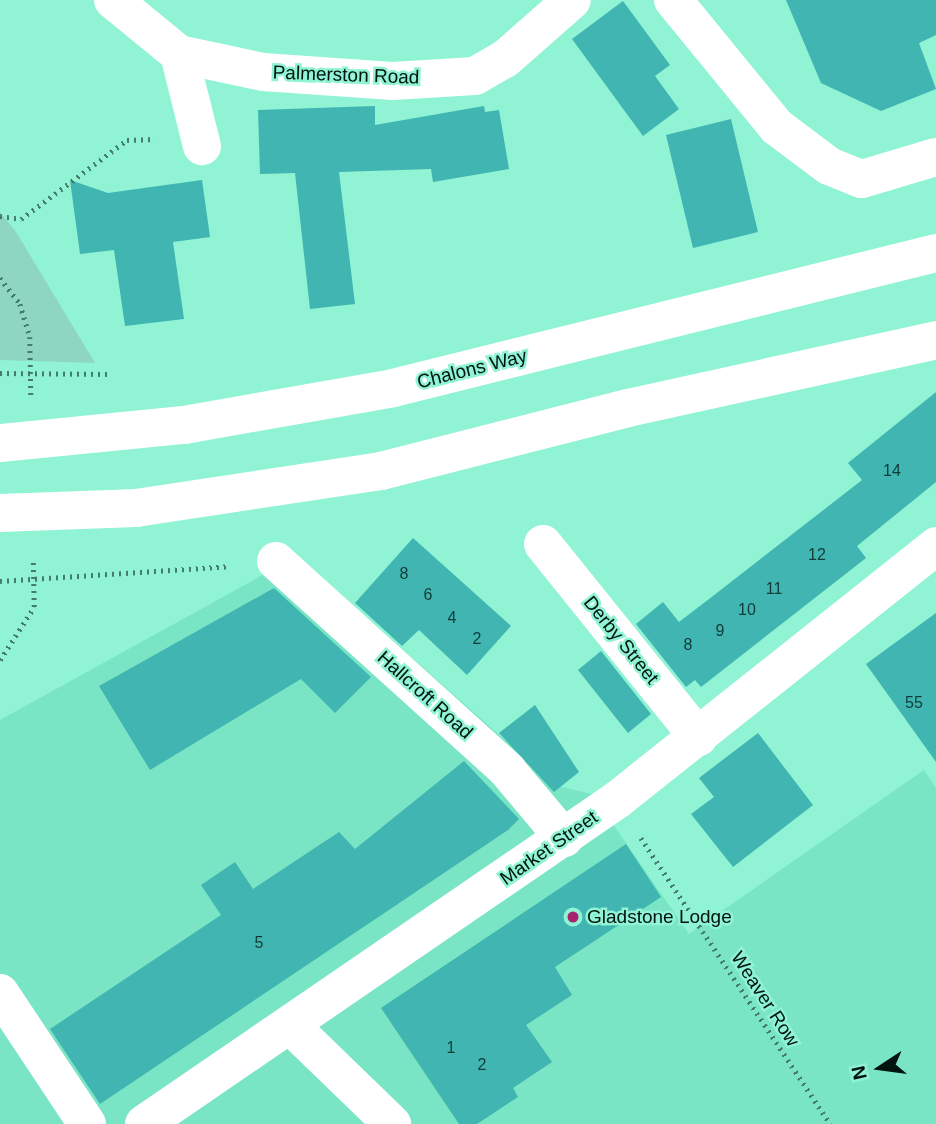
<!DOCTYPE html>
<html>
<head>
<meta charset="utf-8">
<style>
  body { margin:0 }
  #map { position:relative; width:936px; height:1124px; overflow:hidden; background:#8ff3d4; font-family:Arial,sans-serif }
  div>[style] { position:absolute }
  .built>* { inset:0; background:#79e5c4 }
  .green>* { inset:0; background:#8ed6bf }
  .building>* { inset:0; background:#40b5b1 }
  .path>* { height:4.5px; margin-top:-2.25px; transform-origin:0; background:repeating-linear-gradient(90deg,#437c6a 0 2px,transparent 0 7px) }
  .minor>* { height:38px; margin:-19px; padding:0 19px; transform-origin:19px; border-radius:19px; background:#fff }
  .major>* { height:38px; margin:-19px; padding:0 19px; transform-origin:19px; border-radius:19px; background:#fff }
  .dots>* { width:19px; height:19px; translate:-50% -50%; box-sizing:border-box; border:4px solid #8ff3d4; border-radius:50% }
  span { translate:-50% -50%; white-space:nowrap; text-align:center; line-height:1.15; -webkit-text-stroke:5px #8ff3d4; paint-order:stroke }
  .number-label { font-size:16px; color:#113c37 }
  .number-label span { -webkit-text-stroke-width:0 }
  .street-label { font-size:19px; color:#01140e }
  .poi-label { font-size:19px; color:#01140e }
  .left { translate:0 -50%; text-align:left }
  .north { position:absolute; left:845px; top:1033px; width:70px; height:70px; -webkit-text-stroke:5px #8ff3d4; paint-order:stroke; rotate:257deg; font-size:19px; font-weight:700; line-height:28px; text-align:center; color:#01140e }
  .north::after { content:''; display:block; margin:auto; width:24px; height:32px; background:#01140e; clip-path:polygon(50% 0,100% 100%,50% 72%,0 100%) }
</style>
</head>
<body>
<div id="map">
  <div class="built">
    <i style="clip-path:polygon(297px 556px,557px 786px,592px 794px,689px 934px,924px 770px,936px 788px,936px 1124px,0 1124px,0 720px)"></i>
  </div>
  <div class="green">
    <i style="clip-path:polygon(0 212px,16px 232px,95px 363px,0 360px)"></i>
  </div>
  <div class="building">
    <i style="clip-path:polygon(786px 0,936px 0,936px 35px,919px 43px,936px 89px,881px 111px,821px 83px)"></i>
    <i style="clip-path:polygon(623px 1px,670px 65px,655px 76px,679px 109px,643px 136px,572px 39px)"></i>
    <i style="clip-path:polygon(375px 106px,375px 125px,484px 106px,485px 112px,499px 110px,509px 169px,433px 182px,431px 169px,339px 172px,355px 304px,310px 309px,295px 173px,260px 174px,258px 110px)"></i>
    <i style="clip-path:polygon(731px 119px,758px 232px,693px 248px,666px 135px)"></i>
    <i style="clip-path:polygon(70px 180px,108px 193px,202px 180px,210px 237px,173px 242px,184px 319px,125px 326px,114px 250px,80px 254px)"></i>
    <i style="clip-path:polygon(936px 392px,936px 482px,857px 546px,866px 558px,701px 687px,695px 680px,686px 687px,636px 624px,663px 602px,679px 622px,713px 596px,862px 480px,848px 463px)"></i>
    <i style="clip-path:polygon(413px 538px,511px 626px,467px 675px,419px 630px,402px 646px,355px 603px)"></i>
    <i style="clip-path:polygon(274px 588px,371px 677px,335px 713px,301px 679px,150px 770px,99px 686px)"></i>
    <i style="clip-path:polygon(936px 613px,936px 762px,866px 664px)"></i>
    <i style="clip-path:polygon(601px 651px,651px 714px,628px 733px,578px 670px)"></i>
    <i style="clip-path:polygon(535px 705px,579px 772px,554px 792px,499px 733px)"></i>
    <i style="clip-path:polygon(758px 733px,813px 805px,733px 867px,691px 814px,714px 797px,699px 778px)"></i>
    <i style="clip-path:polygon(464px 761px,519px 819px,508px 830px,100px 1104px,50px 1029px,221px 915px,201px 885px,235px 862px,253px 889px,339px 832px,355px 849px)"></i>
    <i style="clip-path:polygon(626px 844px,661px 897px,555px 967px,572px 995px,526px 1025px,552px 1062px,513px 1088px,518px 1097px,477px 1124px,459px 1124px,381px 1008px)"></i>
  </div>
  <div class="path">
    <i style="left:0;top:216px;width:21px;rotate:8deg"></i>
    <i style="left:21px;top:219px;width:132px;rotate:-36.7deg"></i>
    <i style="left:127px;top:140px;width:28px;rotate:-2deg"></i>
    <i style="left:0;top:278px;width:33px;rotate:52deg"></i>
    <i style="left:20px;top:304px;width:34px;rotate:73deg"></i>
    <i style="left:30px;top:337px;width:58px;rotate:89deg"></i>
    <i style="left:0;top:373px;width:112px;rotate:0.5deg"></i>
    <i style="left:0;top:581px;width:230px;rotate:-3.7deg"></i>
    <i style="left:0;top:660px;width:63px;rotate:-57.3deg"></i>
    <i style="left:34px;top:607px;width:49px;rotate:-91.2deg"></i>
    <i style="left:641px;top:838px;width:343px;rotate:56.5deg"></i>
  </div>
  <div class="minor">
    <i style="left:113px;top:0;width:85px;rotate:39.3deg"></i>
    <i style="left:179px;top:54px;width:86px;rotate:12.1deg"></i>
    <i style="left:263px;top:72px;width:130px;rotate:4deg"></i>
    <i style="left:393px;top:81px;width:82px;rotate:-3.5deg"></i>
    <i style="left:475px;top:76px;width:34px;rotate:-30deg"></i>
    <i style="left:505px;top:59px;width:89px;rotate:-41.4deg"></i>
    <i style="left:673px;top:0;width:164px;rotate:50.7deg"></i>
    <i style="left:777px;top:127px;width:65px;rotate:36.9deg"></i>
    <i style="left:829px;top:166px;width:35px;rotate:22deg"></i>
    <i style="left:862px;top:179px;width:77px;rotate:-16.6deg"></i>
    <i style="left:179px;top:54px;width:95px;rotate:76deg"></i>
    <i style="left:543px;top:544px;width:248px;rotate:51.2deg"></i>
    <i style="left:276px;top:561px;width:312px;rotate:42.1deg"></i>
    <i style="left:507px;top:770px;width:89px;rotate:50deg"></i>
    <i style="left:0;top:993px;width:157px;rotate:56.4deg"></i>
    <i style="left:291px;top:1026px;width:141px;rotate:44.1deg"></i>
    <i style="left:144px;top:1124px;width:573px;rotate:-34.41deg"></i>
    <i style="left:617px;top:800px;width:408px;rotate:-38.5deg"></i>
  </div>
  <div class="major">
    <i style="left:0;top:443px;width:185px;rotate:-5.6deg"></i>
    <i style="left:184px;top:425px;width:212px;rotate:-10deg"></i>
    <i style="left:393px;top:388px;width:560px;rotate:-13.96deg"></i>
    <i style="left:0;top:513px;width:136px;rotate:-2.1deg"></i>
    <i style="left:136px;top:508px;width:248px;rotate:-8.6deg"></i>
    <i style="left:381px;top:471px;width:255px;rotate:-14.3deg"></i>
    <i style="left:628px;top:408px;width:315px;rotate:-12.4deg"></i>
  </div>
  <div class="dots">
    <i style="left:573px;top:917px;background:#a8236e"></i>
  </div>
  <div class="number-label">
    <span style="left:892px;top:471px">14</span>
    <span style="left:817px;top:555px">12</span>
    <span style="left:404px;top:574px">8</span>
    <span style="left:774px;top:589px">11</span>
    <span style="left:428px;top:595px">6</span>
    <span style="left:747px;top:610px">10</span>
    <span style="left:452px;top:618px">4</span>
    <span style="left:720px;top:631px">9</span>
    <span style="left:477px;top:639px">2</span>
    <span style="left:688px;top:645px">8</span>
    <span style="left:914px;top:703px">55</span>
    <span style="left:259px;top:943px">5</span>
    <span style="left:451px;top:1048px">1</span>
    <span style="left:482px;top:1065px">2</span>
  </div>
  <div class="street-label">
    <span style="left:346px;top:75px;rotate:2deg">Palmerston Road</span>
    <span style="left:472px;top:369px;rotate:-14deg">Chalons Way</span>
    <span style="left:621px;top:640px;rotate:51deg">Derby Street</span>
    <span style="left:425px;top:695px;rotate:42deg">Hallcroft Road</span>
    <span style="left:549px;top:848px;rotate:-35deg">Market Street</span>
    <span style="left:765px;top:999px;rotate:57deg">Weaver Row</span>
  </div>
  <div class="poi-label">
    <span class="left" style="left:587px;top:917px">Gladstone Lodge</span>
  </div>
  <div class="north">N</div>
</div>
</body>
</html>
